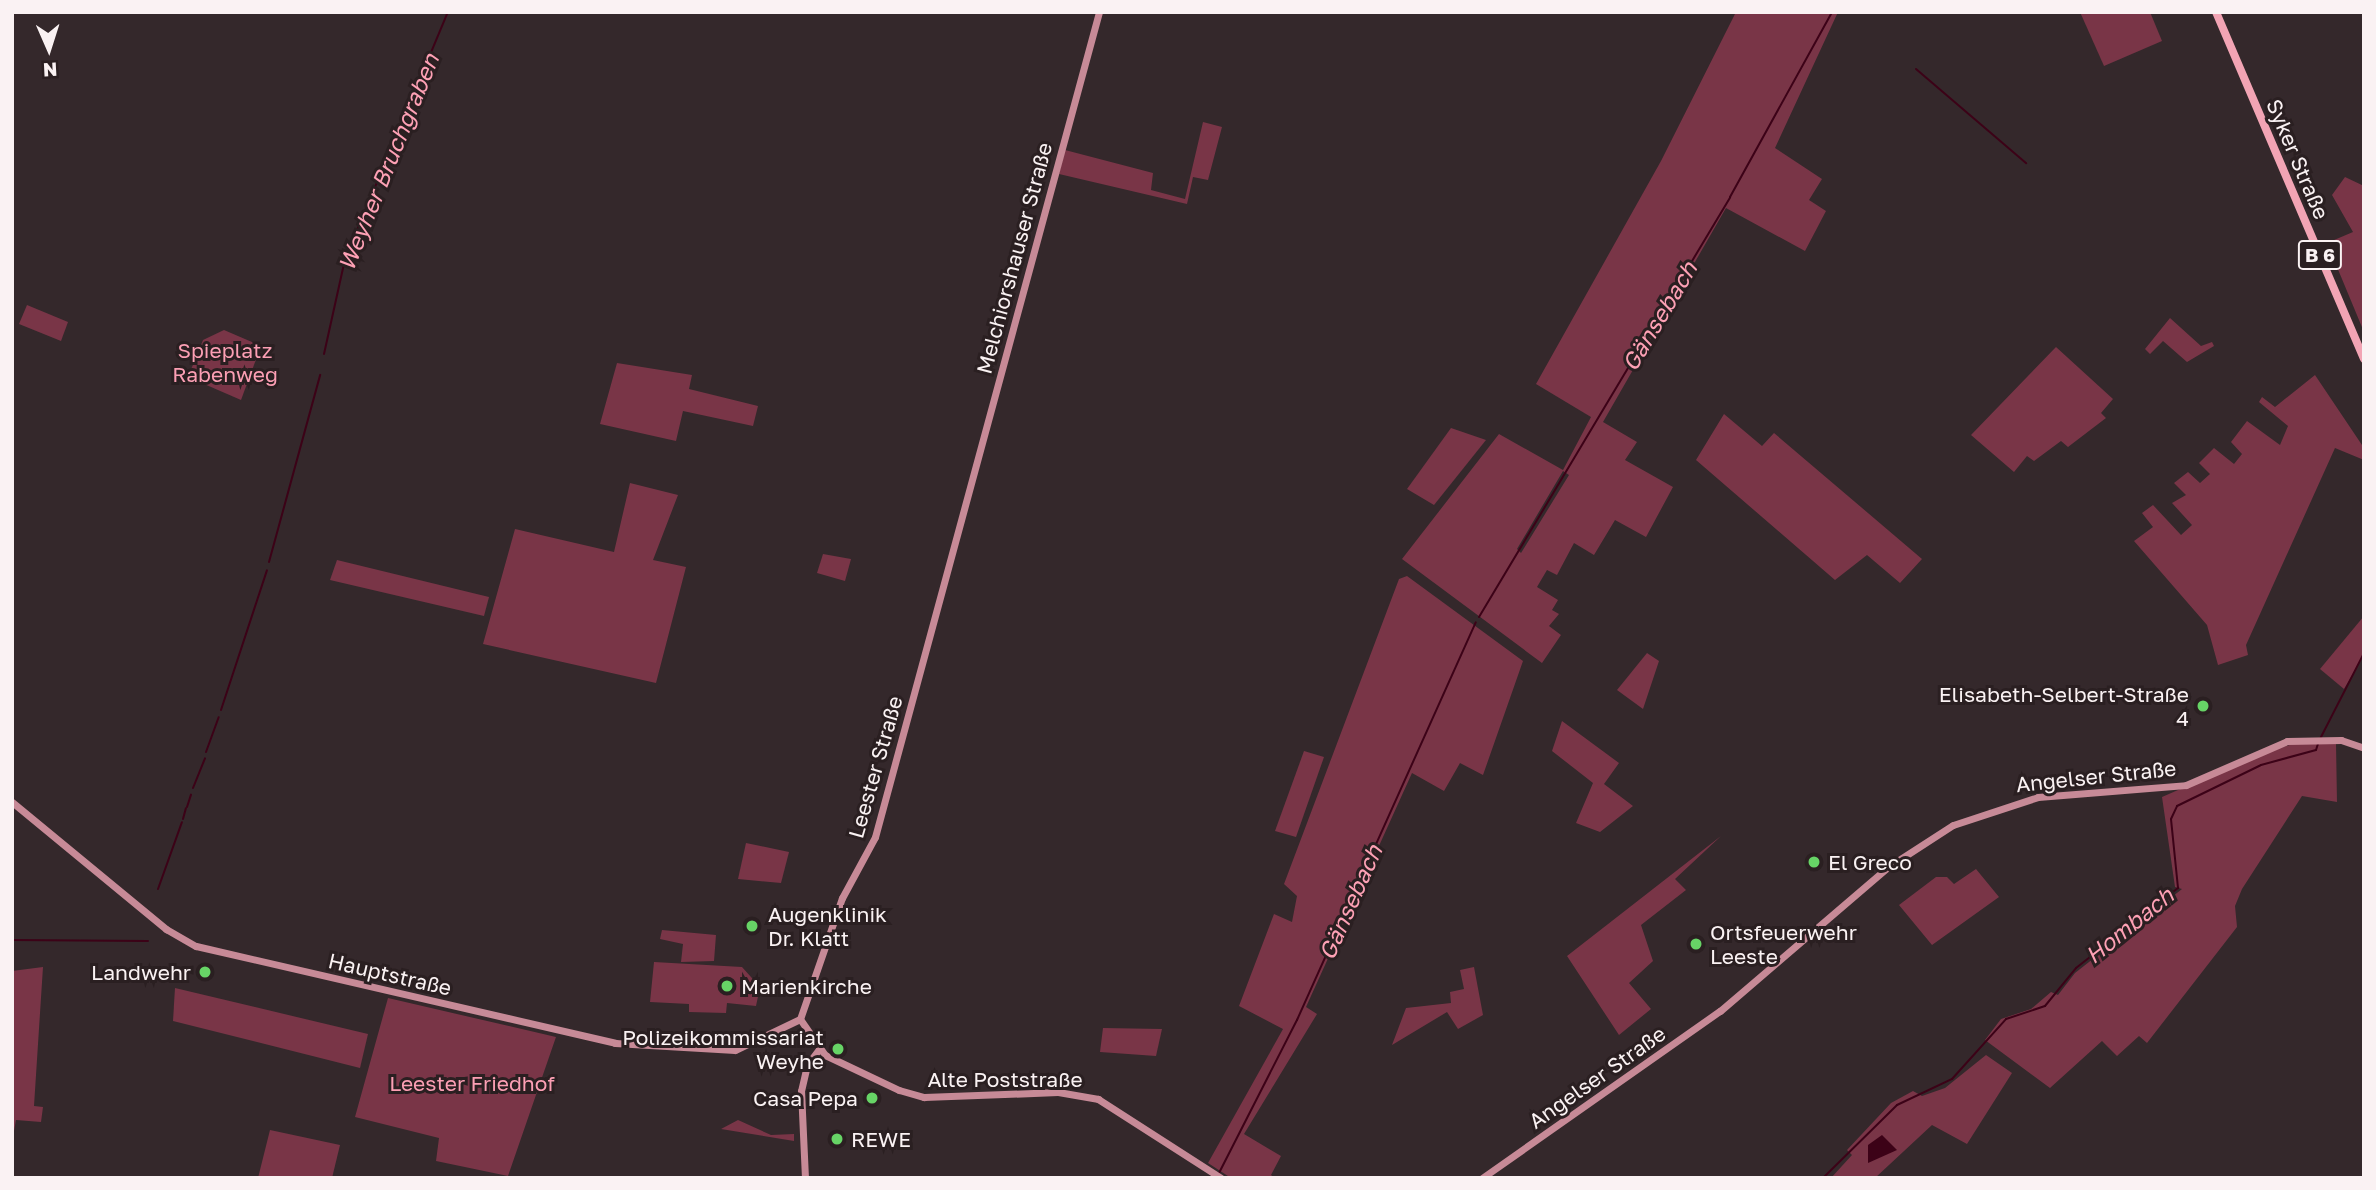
<!DOCTYPE html>
<html>
<head>
<meta charset="utf-8">
<style>
  body { margin:0 }
  #map { position:relative; width:2376px; height:1190px; overflow:hidden; background:#34282b; font-family:"Golos Text",sans-serif }
  div>[style] { position:absolute }
  .green>* { inset:0; background:#793547 }
  .water>* { inset:0; background:#3c0217 }
  .stream>* { height:2px; margin:-1px; padding:0 1px; transform-origin:1px; border-radius:1px; background:#3c0217 }
  .secondary>* { height:7px; margin:-3.5px; padding:0 3.5px; transform-origin:3.5px; border-radius:3.5px; background:#c78a97 }
  .primary>* { height:8px; margin:-4px; padding:0 4px; transform-origin:4px; border-radius:4px; background:#f2a4b4 }
  .dots>* { width:19px; height:19px; translate:-50% -50%; box-sizing:border-box; border:4px solid #2a1f21; border-radius:50% }
  span { translate:-50% -50%; white-space:nowrap; text-align:center; line-height:1.15; -webkit-text-stroke:6px #2a1f21; paint-order:stroke }
  .shield-label span { padding:2px 5px; background:#2a1f21; border:2px solid; border-radius:5px; -webkit-text-stroke-width:0 }
  .shield-label { font-size:19px; color:#faf2f3; font-weight:700 }
  .street-label { font-size:21px; color:#faf2f3 }
  .park-label { font-size:21px; color:#fc9fb4 }
  .poi-label { font-size:21px; color:#faf2f3 }
  .right { translate:-100% -50%; text-align:right }
  .left { translate:0 -50%; text-align:left }
  .water-label { font-size:23px; color:#fea1b5; font-style:italic }
  .frame { position:absolute; inset:0; border:14px solid #faf2f3; pointer-events:none }
  .north { position:absolute; left:14px; top:14px; width:70px; height:70px; -webkit-text-stroke:5px #2a1f21; paint-order:stroke; rotate:177deg; font-size:19px; font-weight:700; line-height:28px; text-align:center; color:#faf2f3 }
  .north::after { content:''; display:block; margin:auto; width:24px; height:32px; background:#faf2f3; clip-path:polygon(50% 0,100% 100%,50% 72%,0 100%) }
</style>
</head>
<body>
<div id="map">
  <div class="green">
    <i style="clip-path:polygon(evenodd,1736px 12px,1838px 12px,1775px 148px,1822px 179px,1809px 200px,1826px 211px,1805px 251px,1726px 208px,1603px 422px,1637px 442px,1625px 460px,1673px 487px,1646px 537px,1615px 520px,1594px 555px,1574px 543px,1557px 575px,1547px 570px,1537px 587px,1558px 600px,1552px 610px,1559px 614px,1549px 626px,1561px 635px,1542px 663px,1402px 559px,1499px 434px,1563px 470px,1591px 417px,1536px 384px,1661px 161px,1736px 12px,1563px 471px,1569px 475px,1521px 553px,1517px 549px,1563px 471px)"></i>
    <i style="clip-path:polygon(2080px 12px,2150px 12px,2162px 41px,2104px 66px)"></i>
    <i style="clip-path:polygon(1203px 122px,1222px 127px,1208px 180px,1193px 177px,1187px 204px,1059px 174px,1065px 150px,1153px 173px,1151px 190px,1185px 199px)"></i>
    <i style="clip-path:polygon(2345px 177px,2364px 186px,2364px 332px,2327px 243px,2353px 232px,2332px 195px)"></i>
    <i style="clip-path:polygon(27px 305px,68px 322px,61px 341px,19px 324px)"></i>
    <i style="clip-path:polygon(2170px 318px,2201px 346px,2212px 342px,2214px 346px,2187px 362px,2163px 341px,2150px 354px,2145px 349px)"></i>
    <i style="clip-path:polygon(224px 330px,261px 346px,241px 400px,188px 377px,203px 340px)"></i>
    <i style="clip-path:polygon(2056px 347px,2113px 399px,2101px 413px,2106px 418px,2068px 447px,2061px 441px,2034px 461px,2027px 456px,2014px 472px,1971px 435px)"></i>
    <i style="clip-path:polygon(617px 363px,692px 375px,689px 389px,758px 406px,753px 426px,683px 411px,676px 441px,600px 424px)"></i>
    <i style="clip-path:polygon(2315px 375px,2364px 448px,2364px 460px,2335px 448px,2246px 645px,2248px 655px,2218px 665px,2207px 625px,2134px 541px,2153px 527px,2142px 513px,2153px 505px,2181px 535px,2192px 525px,2172px 503px,2186px 495px,2174px 483px,2188px 472px,2200px 483px,2210px 474px,2199px 463px,2214px 448px,2234px 464px,2242px 454px,2231px 442px,2247px 421px,2280px 445px,2288px 426px,2259px 402px,2262px 397px,2275px 407px)"></i>
    <i style="clip-path:polygon(1724px 414px,1762px 446px,1774px 433px,1922px 559px,1900px 583px,1867px 555px,1835px 580px,1696px 460px)"></i>
    <i style="clip-path:polygon(1451px 428px,1486px 440px,1434px 505px,1407px 489px)"></i>
    <i style="clip-path:polygon(630px 483px,678px 495px,653px 560px,686px 567px,656px 683px,483px 644px,515px 529px,614px 552px)"></i>
    <i style="clip-path:polygon(823px 554px,851px 559px,845px 581px,817px 573px)"></i>
    <i style="clip-path:polygon(337px 560px,489px 597px,484px 616px,330px 580px)"></i>
    <i style="clip-path:polygon(1407px 576px,1523px 661px,1483px 775px,1460px 763px,1444px 791px,1412px 773px,1306px 1007px,1317px 1014px,1244px 1134px,1281px 1156px,1271px 1175px,1275px 1178px,1231px 1178px,1208px 1163px,1283px 1029px,1239px 1006px,1274px 914px,1292px 922px,1297px 896px,1284px 884px,1399px 579px)"></i>
    <i style="clip-path:polygon(2364px 616px,2364px 655px,2344px 689px,2320px 669px)"></i>
    <i style="clip-path:polygon(1647px 653px,1659px 661px,1643px 709px,1617px 690px)"></i>
    <i style="clip-path:polygon(1562px 721px,1619px 763px,1604px 784px,1633px 806px,1600px 832px,1576px 823px,1593px 783px,1552px 751px)"></i>
    <i style="clip-path:polygon(2300px 742px,2336px 743px,2337px 802px,2302px 796px,2242px 889px,2235px 906px,2237px 927px,2147px 1043px,2139px 1036px,2117px 1056px,2102px 1041px,2050px 1088px,1985px 1040px,2001px 1019px,2031px 1009px,2051px 992px,2058px 995px,2075px 973px,2182px 889px,2175px 887px,2162px 797px,2265px 752px)"></i>
    <i style="clip-path:polygon(1304px 751px,1324px 757px,1296px 837px,1275px 831px)"></i>
    <i style="clip-path:polygon(1721px 836px,1675px 879px,1686px 890px,1641px 925px,1653px 961px,1629px 983px,1651px 1009px,1619px 1035px,1567px 956px)"></i>
    <i style="clip-path:polygon(746px 843px,789px 852px,781px 883px,738px 879px)"></i>
    <i style="clip-path:polygon(1976px 869px,1999px 897px,1932px 945px,1899px 905px,1936px 877px,1947px 877px,1954px 884px)"></i>
    <i style="clip-path:polygon(662px 930px,716px 935px,714px 961px,681px 962px,683px 944px,660px 939px)"></i>
    <i style="clip-path:polygon(654px 962px,742px 967px,760px 987px,756px 1006px,727px 1003px,726px 1013px,689px 1012px,689px 1004px,650px 1002px)"></i>
    <i style="clip-path:polygon(43px 967px,34px 1106px,43px 1107px,41px 1122px,16px 1120px,12px 1142px,12px 971px)"></i>
    <i style="clip-path:polygon(1474px 967px,1483px 1015px,1458px 1029px,1447px 1012px,1392px 1045px,1406px 1008px,1451px 1003px,1450px 992px,1464px 989px,1460px 970px)"></i>
    <i style="clip-path:polygon(175px 988px,368px 1034px,360px 1068px,173px 1021px)"></i>
    <i style="clip-path:polygon(388px 998px,556px 1037px,508px 1176px,436px 1161px,439px 1138px,355px 1117px)"></i>
    <i style="clip-path:polygon(1103px 1028px,1162px 1029px,1156px 1056px,1100px 1052px)"></i>
    <i style="clip-path:polygon(1986px 1055px,2012px 1073px,1967px 1144px,1932px 1125px,1875px 1178px,1831px 1178px,1852px 1155px,1847px 1150px,1891px 1103px,1913px 1091px,1922px 1096px,1945px 1088px)"></i>
    <i style="clip-path:polygon(738px 1120px,771px 1135px,794px 1134px,794px 1141px,721px 1129px)"></i>
    <i style="clip-path:polygon(270px 1130px,340px 1145px,332px 1178px,258px 1178px)"></i>
  </div>
  <div class="water">
    <i style="clip-path:polygon(1882px 1135px,1897px 1150px,1868px 1163px,1868px 1145px)"></i>
  </div>
  <div class="stream">
    <i style="left:1916px;top:69px;width:145px;rotate:40.5deg"></i>
    <i style="left:324px;top:354px;width:97px;rotate:-77.5deg"></i>
    <i style="left:345px;top:259px;width:268px;rotate:-67.4deg"></i>
    <i style="left:269px;top:562px;width:194px;rotate:-74.7deg"></i>
    <i style="left:1479px;top:617px;width:489px;rotate:-59.1deg"></i>
    <i style="left:1730px;top:197px;width:211px;rotate:-61.1deg"></i>
    <i style="left:221px;top:710px;width:147px;rotate:-71.8deg"></i>
    <i style="left:2320px;top:739px;width:97px;rotate:-62.9deg"></i>
    <i style="left:206px;top:752px;width:37px;rotate:-70deg"></i>
    <i style="left:193px;top:788px;width:32px;rotate:-68deg"></i>
    <i style="left:187px;top:807px;width:13px;rotate:-72deg"></i>
    <i style="left:183px;top:819px;width:11px;rotate:-75deg"></i>
    <i style="left:158px;top:889px;width:71px;rotate:-70.3deg"></i>
    <i style="left:12px;top:940px;width:136px;rotate:0.4deg"></i>
    <i style="left:1219px;top:1173px;width:172px;rotate:-63deg"></i>
    <i style="left:1297px;top:1020px;width:436px;rotate:-65.8deg"></i>
    <i style="left:1823px;top:1178px;width:104px;rotate:-44.6deg"></i>
    <i style="left:1897px;top:1105px;width:61px;rotate:-25.3deg"></i>
    <i style="left:1952px;top:1079px;width:81px;rotate:-48deg"></i>
    <i style="left:2006px;top:1019px;width:41px;rotate:-18.4deg"></i>
    <i style="left:2045px;top:1006px;width:49px;rotate:-50.8deg"></i>
    <i style="left:2076px;top:968px;width:130px;rotate:-38.1deg"></i>
    <i style="left:2178px;top:888px;width:69px;rotate:-95.8deg"></i>
    <i style="left:2171px;top:819px;width:14px;rotate:-65deg"></i>
    <i style="left:2177px;top:806px;width:93px;rotate:-26deg"></i>
    <i style="left:2261px;top:765px;width:57px;rotate:-15.3deg"></i>
    <i style="left:2316px;top:750px;width:6px;rotate:-72deg"></i>
  </div>
  <div class="secondary">
    <i style="left:12px;top:802px;width:200px;rotate:39.5deg"></i>
    <i style="left:166px;top:929px;width:34px;rotate:30deg"></i>
    <i style="left:196px;top:946px;width:430px;rotate:13deg"></i>
    <i style="left:615px;top:1043px;width:120px;rotate:3.3deg"></i>
    <i style="left:735px;top:1050px;width:72px;rotate:-25.5deg"></i>
    <i style="left:800px;top:1019px;width:128px;rotate:-70.9deg"></i>
    <i style="left:842px;top:898px;width:69px;rotate:-61.6deg"></i>
    <i style="left:875px;top:837px;width:855px;rotate:-74.81deg"></i>
    <i style="left:800px;top:1019px;width:44px;rotate:55.2deg"></i>
    <i style="left:825px;top:1055px;width:82px;rotate:25.3deg"></i>
    <i style="left:899px;top:1090px;width:26px;rotate:16deg"></i>
    <i style="left:924px;top:1097px;width:134px;rotate:-2.1deg"></i>
    <i style="left:1058px;top:1092px;width:41px;rotate:9.9deg"></i>
    <i style="left:1098px;top:1099px;width:146px;rotate:32.7deg"></i>
    <i style="left:805px;top:1178px;width:87px;rotate:-92.6deg"></i>
    <i style="left:801px;top:1091px;width:27px;rotate:-77deg"></i>
    <i style="left:807px;top:1065px;width:20px;rotate:-53deg"></i>
    <i style="left:1482px;top:1178px;width:291px;rotate:-35.1deg"></i>
    <i style="left:1720px;top:1011px;width:221px;rotate:-40.6deg"></i>
    <i style="left:1888px;top:867px;width:77px;rotate:-32.9deg"></i>
    <i style="left:1953px;top:825px;width:89px;rotate:-18.2deg"></i>
    <i style="left:2038px;top:797px;width:148px;rotate:-4.6deg"></i>
    <i style="left:2186px;top:785px;width:110px;rotate:-23.5deg"></i>
    <i style="left:2287px;top:741px;width:54px;rotate:-1.1deg"></i>
    <i style="left:2341px;top:740px;width:24px;rotate:19deg"></i>
  </div>
  <div class="primary">
    <i style="left:2216px;top:12px;width:377px;rotate:66.9deg"></i>
  </div>
  <div class="dots">
    <i style="left:2203px;top:706px;background:#67d466"></i>
    <i style="left:1814px;top:862px;background:#67d466"></i>
    <i style="left:752px;top:926px;background:#67d466"></i>
    <i style="left:1696px;top:944px;background:#67d466"></i>
    <i style="left:205px;top:972px;background:#67d466"></i>
    <i style="left:727px;top:986px;background:#67d466"></i>
    <i style="left:838px;top:1049px;background:#67d466"></i>
    <i style="left:872px;top:1098px;background:#67d466"></i>
    <i style="left:837px;top:1139px;background:#67d466"></i>
  </div>
  <div class="shield-label">
    <span style="left:2320px;top:255px">B 6</span>
  </div>
  <div class="street-label">
    <span style="left:2298px;top:159px;rotate:67deg">Syker Straße</span>
    <span style="left:1014px;top:258px;rotate:-75deg">Melchiorshauser Straße</span>
    <span style="left:875px;top:767px;rotate:-74deg">Leester Straße</span>
    <span style="left:2096px;top:776px;rotate:-6deg">Angelser Straße</span>
    <span style="left:390px;top:974px;rotate:13deg">Hauptstraße</span>
    <span style="left:1597px;top:1077px;rotate:-35deg">Angelser Straße</span>
    <span style="left:1005px;top:1079px">Alte Poststraße</span>
  </div>
  <div class="park-label">
    <span style="left:225px;top:362px">Spieplatz<br>Rabenweg</span>
    <span style="left:472px;top:1083px">Leester Friedhof</span>
  </div>
  <div class="poi-label">
    <span class="right" style="left:2189px;top:706px">Elisabeth-Selbert-Straße<br>4</span>
    <span class="left" style="left:1828px;top:862px">El Greco</span>
    <span class="left" style="left:768px;top:926px">Augenklinik<br>Dr. Klatt</span>
    <span class="left" style="left:1710px;top:944px">Ortsfeuerwehr<br>Leeste</span>
    <span class="right" style="left:191px;top:972px">Landwehr</span>
    <span class="left" style="left:741px;top:986px">Marienkirche</span>
    <span class="right" style="left:824px;top:1049px">Polizeikommissariat<br>Weyhe</span>
    <span class="right" style="left:858px;top:1098px">Casa Pepa</span>
    <span class="left" style="left:851px;top:1139px">REWE</span>
  </div>
  <div class="water-label">
    <span style="left:388px;top:162px;rotate:-68deg">Weyher Bruchgraben</span>
    <span style="left:1659px;top:316px;rotate:-59deg">Gänsebach</span>
    <span style="left:1350px;top:902px;rotate:-66deg">Gänsebach</span>
    <span style="left:2129px;top:925px;rotate:-39deg">Hombach</span>
  </div>
  <div class="frame"></div>
  <div class="north">N</div>
</div>
</body>
</html>
